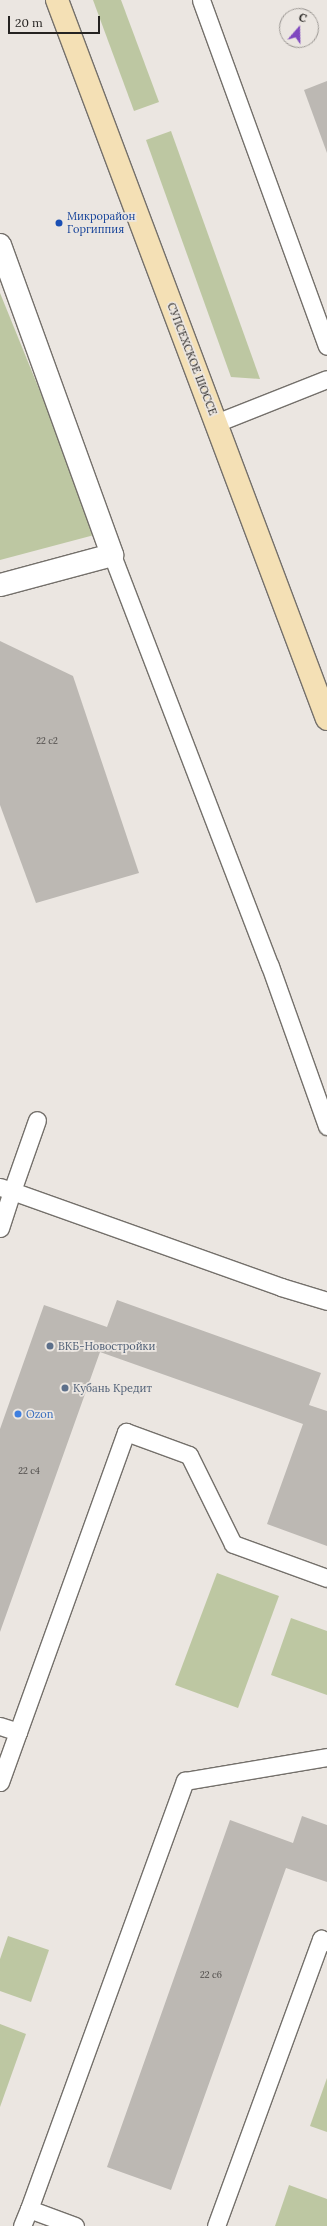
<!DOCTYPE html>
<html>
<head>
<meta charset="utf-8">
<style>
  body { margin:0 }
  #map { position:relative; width:327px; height:2226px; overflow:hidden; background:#ebe6e1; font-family:Lora,serif }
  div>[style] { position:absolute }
  .green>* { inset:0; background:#bdc7a2 }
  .building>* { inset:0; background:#bcb8b3 }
  .roads { filter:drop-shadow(1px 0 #74706b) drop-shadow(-1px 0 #74706b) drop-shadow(0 1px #74706b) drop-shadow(0 -1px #74706b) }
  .lane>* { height:17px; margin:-8.5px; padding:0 8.5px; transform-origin:8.5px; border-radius:8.5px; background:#fff }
  .street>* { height:22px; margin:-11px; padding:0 11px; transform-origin:11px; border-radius:11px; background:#fff }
  .secondary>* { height:22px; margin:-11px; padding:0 11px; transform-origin:11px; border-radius:11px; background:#f4e0b5 }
  .dots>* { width:11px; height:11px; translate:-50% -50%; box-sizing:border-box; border:2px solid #ebe6e1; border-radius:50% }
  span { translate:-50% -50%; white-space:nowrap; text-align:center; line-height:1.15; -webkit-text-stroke:3.5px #ebe6e1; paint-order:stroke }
  .number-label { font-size:9px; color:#4b4846 }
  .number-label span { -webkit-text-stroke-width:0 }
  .transit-label { font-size:11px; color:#164399 }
  .left { translate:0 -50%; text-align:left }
  .street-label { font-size:11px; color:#252321 }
  .service-label { font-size:11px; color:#4e5e75 }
  .shop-label { font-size:11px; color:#366cbe }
  .north { position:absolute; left:279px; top:8px; width:40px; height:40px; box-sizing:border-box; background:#ebe6e1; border:1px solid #9c9894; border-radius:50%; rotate:20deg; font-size:11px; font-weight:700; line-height:16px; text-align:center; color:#252321 }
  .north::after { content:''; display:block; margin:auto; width:14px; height:18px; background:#7f48bf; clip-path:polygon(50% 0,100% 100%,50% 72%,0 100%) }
  .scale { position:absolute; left:8px; top:16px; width:92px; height:18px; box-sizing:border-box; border:2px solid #252321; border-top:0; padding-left:5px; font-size:12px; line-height:14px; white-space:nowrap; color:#252321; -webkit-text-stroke:3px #ebe6e1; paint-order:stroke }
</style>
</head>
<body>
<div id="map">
  <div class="green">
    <i style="clip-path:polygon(93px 0,121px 0,159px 102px,134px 111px)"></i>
    <i style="clip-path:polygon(171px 131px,260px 379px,231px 377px,146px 140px)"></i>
    <i style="clip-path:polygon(0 293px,98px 534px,0 560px)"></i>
    <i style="clip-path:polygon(217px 1573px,279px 1596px,238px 1708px,175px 1685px)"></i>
    <i style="clip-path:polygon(291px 1618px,327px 1631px,327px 1695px,271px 1675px)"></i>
    <i style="clip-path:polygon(8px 1936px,49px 1950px,31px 2002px,0 1991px,0 1959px)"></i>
    <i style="clip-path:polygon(0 2024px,26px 2034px,0 2107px)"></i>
    <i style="clip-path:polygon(327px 2078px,327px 2132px,310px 2126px)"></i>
    <i style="clip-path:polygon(289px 2185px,327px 2199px,327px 2226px,275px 2226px)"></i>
  </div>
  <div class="building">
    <i style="clip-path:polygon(327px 81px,327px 153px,304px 90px)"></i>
    <i style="clip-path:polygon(0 641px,73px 676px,139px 873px,36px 903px,0 805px)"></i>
    <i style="clip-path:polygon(117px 1300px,321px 1373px,309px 1405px,327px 1411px,327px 1546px,267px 1524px,303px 1424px,100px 1352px,0 1632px,0 1429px,44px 1305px,107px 1327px)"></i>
    <i style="clip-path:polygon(302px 1816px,327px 1825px,327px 1882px,286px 1868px,171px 2190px,107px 2167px,230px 1820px,293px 1843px)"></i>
  </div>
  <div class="roads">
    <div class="lane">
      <i style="left:201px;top:0;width:368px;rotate:70deg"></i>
      <i style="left:216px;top:423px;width:119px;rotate:-21.6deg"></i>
      <i style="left:112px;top:555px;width:440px;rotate:69deg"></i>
      <i style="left:270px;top:966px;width:170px;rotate:70.4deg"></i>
      <i style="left:0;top:1187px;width:13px;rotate:18deg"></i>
      <i style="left:12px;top:1191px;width:75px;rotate:-70.6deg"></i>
      <i style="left:0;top:1228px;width:39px;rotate:-72deg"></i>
      <i style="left:12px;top:1191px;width:286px;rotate:19.6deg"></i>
      <i style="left:281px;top:1287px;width:48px;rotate:16.9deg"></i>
      <i style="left:0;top:1726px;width:19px;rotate:18deg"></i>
      <i style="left:18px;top:1732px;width:319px;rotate:-70.2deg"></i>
      <i style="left:126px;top:1432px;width:67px;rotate:20.1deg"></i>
      <i style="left:189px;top:1455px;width:99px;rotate:63.7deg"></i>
      <i style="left:233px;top:1544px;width:100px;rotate:19.9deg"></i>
      <i style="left:0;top:1782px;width:53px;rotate:-70.2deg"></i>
      <i style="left:22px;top:2226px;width:18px;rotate:-68deg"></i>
      <i style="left:75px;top:2226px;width:49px;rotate:-159.7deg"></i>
      <i style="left:29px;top:2209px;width:456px;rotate:-70deg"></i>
      <i style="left:185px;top:1781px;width:144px;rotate:-9.6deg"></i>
      <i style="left:216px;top:2226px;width:306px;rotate:-69.9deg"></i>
      <i style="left:321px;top:1939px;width:7px;rotate:27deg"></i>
    </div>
    <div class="street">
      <i style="left:0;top:245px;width:330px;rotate:70.1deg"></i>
      <i style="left:112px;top:555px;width:116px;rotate:165deg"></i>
    </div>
    <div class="secondary">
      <i style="left:57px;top:0;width:768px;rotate:69.42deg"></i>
    </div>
  </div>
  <div class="dots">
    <i style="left:59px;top:223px;background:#1a4fb4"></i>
    <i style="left:50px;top:1346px;background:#5c6f8a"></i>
    <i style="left:65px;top:1388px;background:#5c6f8a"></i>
    <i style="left:18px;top:1414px;background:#3f7fe0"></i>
  </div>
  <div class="number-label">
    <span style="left:47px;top:741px">22 с2</span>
    <span style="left:29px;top:1471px">22 с4</span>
    <span style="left:211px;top:1975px">22 с6</span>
  </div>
  <div class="transit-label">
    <span class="left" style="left:67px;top:223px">Микрорайон<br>Горгиппия</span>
  </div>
  <div class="street-label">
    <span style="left:192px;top:359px;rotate:69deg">СУПСЕХСКОЕ ШОССЕ</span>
  </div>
  <div class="service-label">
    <span class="left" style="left:58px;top:1346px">ВКБ-Новостройки</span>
    <span class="left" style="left:73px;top:1388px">Кубань Кредит</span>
  </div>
  <div class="shop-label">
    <span class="left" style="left:26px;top:1414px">Ozon</span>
  </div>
  <div class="north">С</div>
  <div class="scale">20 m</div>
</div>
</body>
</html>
